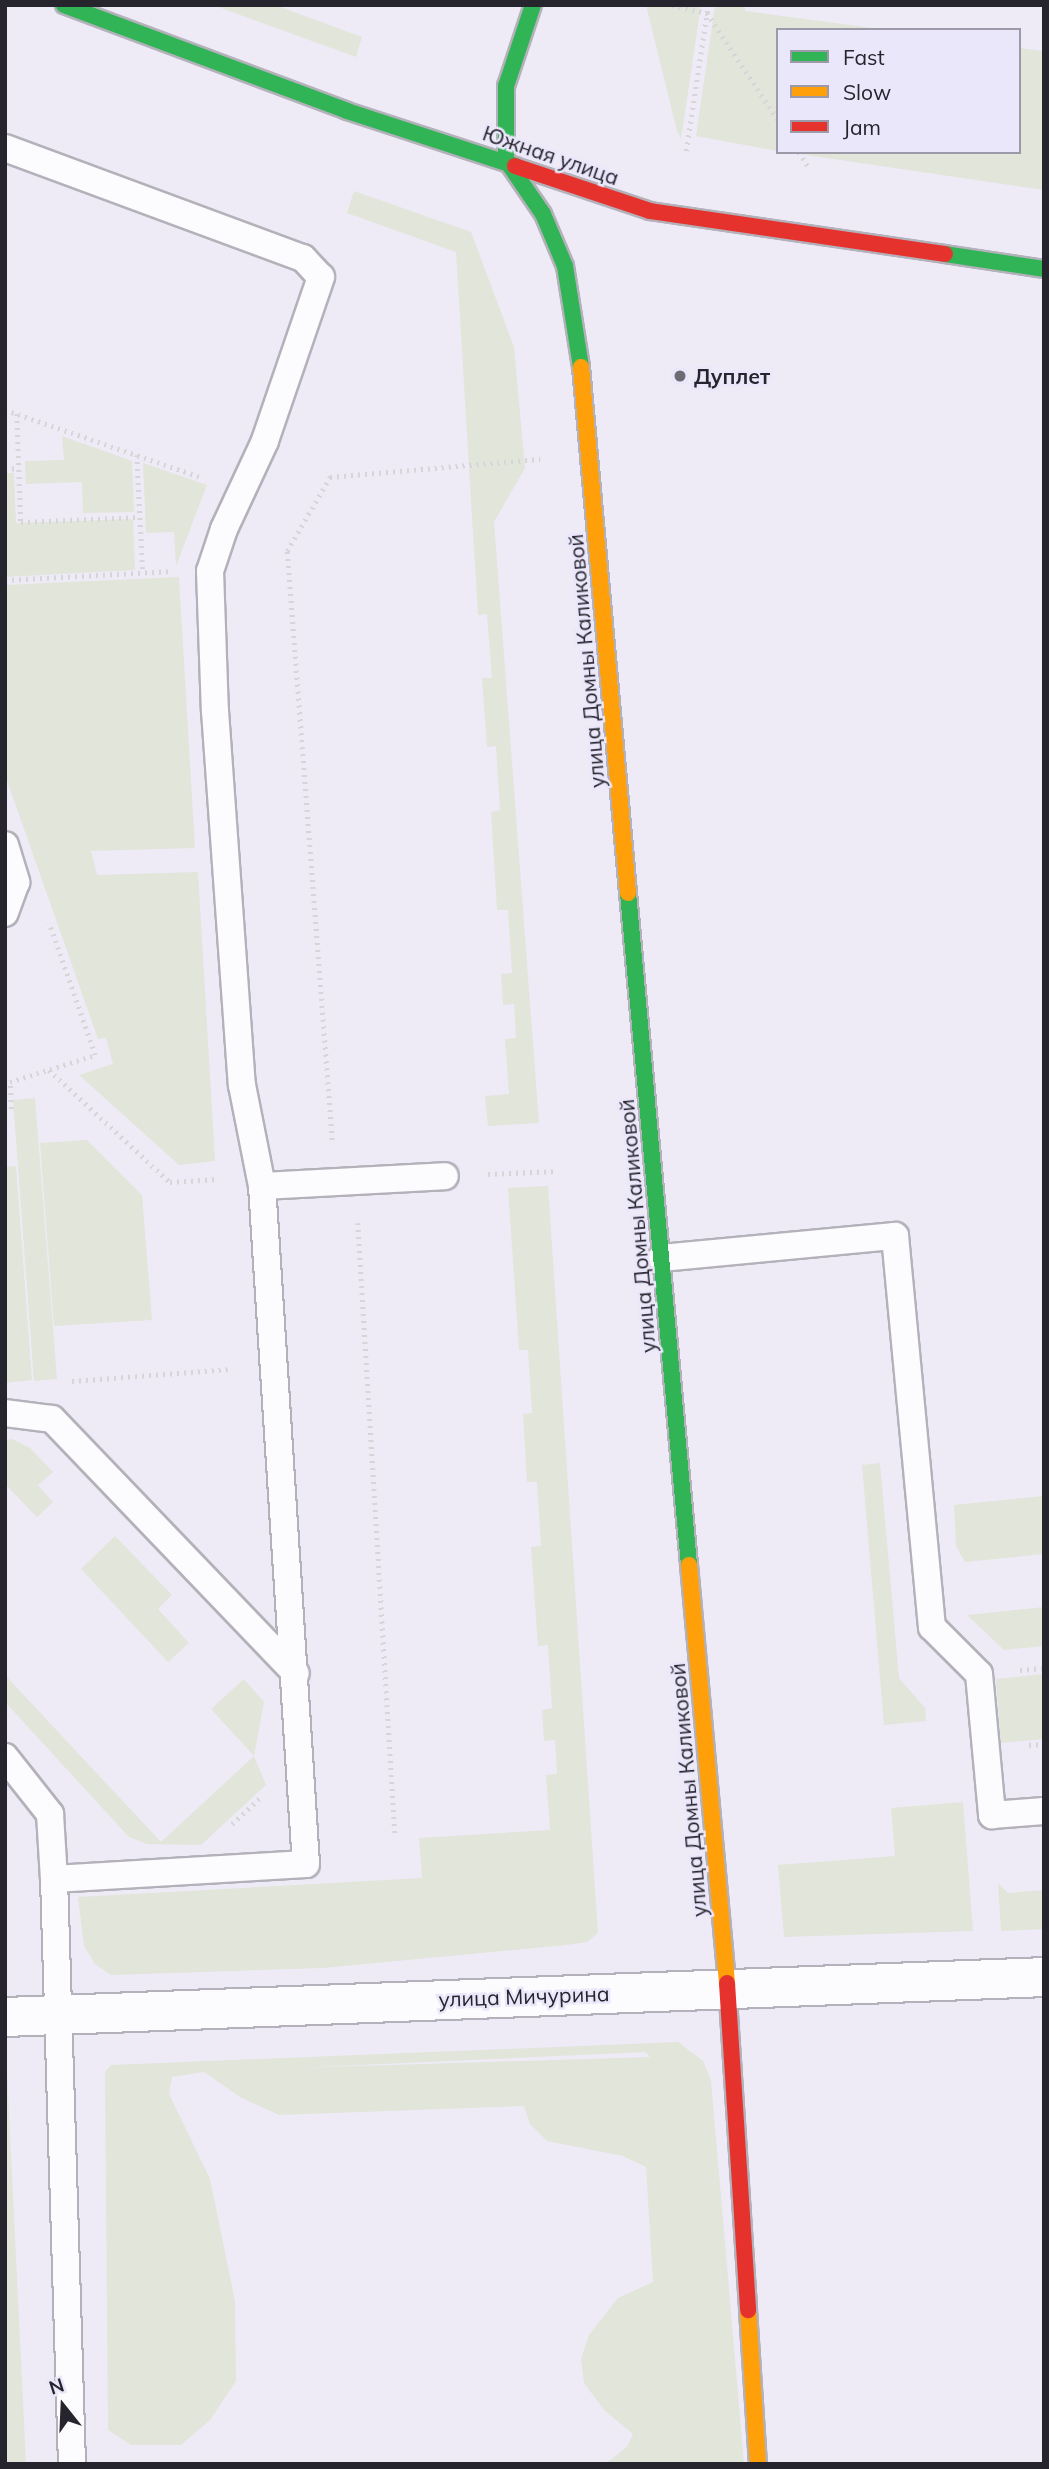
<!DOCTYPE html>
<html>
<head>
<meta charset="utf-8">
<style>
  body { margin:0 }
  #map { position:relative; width:1049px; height:2469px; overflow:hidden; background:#eeebf6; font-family:Mulish,sans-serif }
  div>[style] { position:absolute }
  .green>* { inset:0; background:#e1e5da }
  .path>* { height:4.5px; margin-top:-2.25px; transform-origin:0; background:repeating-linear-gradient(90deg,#d6d6d9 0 2px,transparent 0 7px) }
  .roads { filter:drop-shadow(2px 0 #b3b1ba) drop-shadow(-2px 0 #b3b1ba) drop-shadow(0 2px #b3b1ba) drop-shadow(0 -2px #b3b1ba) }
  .lane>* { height:26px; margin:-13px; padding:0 13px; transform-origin:13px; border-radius:13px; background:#fcfcfe }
  .street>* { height:38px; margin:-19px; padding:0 19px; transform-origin:19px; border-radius:19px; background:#fcfcfe }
  .fast>* { height:16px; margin:-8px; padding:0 8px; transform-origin:8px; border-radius:8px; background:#30b455 }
  .slow>* { height:16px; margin:-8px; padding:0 8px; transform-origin:8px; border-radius:8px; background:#ff9f0a }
  .jam>* { height:16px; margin:-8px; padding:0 8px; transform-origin:8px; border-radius:8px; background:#e5322d }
  .dots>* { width:19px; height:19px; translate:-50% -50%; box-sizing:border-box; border:4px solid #ebe7fb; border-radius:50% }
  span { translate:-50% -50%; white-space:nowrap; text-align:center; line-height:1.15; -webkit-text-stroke:5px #ebe7fb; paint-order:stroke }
  .street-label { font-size:21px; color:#26242d }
  .poi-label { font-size:21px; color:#26242d; font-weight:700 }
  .left { translate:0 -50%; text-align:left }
  .frame { position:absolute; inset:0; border:7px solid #26242d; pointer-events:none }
  .legend { position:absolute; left:776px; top:28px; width:245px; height:126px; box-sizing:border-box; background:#ebe7fb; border:2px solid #9c99a9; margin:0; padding:9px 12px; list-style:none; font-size:21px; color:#26242d }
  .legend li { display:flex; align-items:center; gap:14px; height:35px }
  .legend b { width:35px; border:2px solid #9c99a9 }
  .north { position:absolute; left:28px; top:2371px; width:70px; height:70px; -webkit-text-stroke:5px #ebe7fb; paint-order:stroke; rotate:342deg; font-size:19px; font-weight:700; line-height:28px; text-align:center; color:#26242d }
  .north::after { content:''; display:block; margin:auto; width:24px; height:32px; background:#26242d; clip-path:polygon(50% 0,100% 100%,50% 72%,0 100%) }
</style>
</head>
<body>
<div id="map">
  <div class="green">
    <i style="clip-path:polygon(213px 5px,275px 5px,362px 37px,356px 57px)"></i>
    <i style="clip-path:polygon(646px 5px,701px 5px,681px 139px,677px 131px)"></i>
    <i style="clip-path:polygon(715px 5px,745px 5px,745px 11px,887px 30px,778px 30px,778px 151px,696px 136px)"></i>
    <i style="clip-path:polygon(1019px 48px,1044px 51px,1044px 190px,786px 152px,1019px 152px)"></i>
    <i style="clip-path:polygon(354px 191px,471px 232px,514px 347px,525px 468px,494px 522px,539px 1123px,488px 1126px,485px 1096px,509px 1094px,505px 1039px,516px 1038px,514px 1004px,503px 1005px,501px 974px,512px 973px,508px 910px,497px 910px,491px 812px,500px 810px,496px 746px,487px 747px,482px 678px,492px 678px,487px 614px,478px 615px,456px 252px,347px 213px)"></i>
    <i style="clip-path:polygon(62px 436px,132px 461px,134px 512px,83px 513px,82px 482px,26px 484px,25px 461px,64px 460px)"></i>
    <i style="clip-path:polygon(143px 463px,207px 485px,176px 566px,174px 532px,146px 533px)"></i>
    <i style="clip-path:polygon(5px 473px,14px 473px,16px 523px,133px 519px,135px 570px,5px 577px)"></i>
    <i style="clip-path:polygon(179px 577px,195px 848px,91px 851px,97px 875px,198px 872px,215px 1161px,179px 1165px,79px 1075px,113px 1064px,106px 1038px,98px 1039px,5px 775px,5px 585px)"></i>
    <i style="clip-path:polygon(35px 1098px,57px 1379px,34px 1381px,13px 1100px)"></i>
    <i style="clip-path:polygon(87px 1140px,142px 1195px,152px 1320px,54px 1326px,40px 1143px)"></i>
    <i style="clip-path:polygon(16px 1166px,32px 1380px,5px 1383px,5px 1167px)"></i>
    <i style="clip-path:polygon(548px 1186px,598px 1933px,587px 1942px,567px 1945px,323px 1968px,111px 1975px,95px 1964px,84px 1946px,78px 1897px,422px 1878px,419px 1838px,550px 1830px,546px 1775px,557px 1774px,555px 1740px,544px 1741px,542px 1710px,552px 1708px,548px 1645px,538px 1646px,531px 1547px,541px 1546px,537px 1482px,527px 1482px,523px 1414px,532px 1413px,528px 1350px,519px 1350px,508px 1188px)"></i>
    <i style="clip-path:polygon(12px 1439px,30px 1448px,53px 1472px,38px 1485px,53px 1502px,37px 1517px,5px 1484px,5px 1440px)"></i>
    <i style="clip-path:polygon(880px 1463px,899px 1678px,925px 1708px,926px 1721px,884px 1725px,862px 1465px)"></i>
    <i style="clip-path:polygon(1044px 1496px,1044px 1554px,965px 1562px,956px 1546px,954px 1505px)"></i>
    <i style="clip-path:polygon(115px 1536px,172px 1595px,158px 1609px,189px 1643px,168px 1662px,81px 1569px)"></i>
    <i style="clip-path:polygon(1044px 1607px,1044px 1646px,1004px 1650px,967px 1615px)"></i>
    <i style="clip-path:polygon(1044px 1674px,1044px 1739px,1001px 1743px,996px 1679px)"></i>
    <i style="clip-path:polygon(5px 1675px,161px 1842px,254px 1756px,211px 1709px,244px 1679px,264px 1702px,254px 1756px,266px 1785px,201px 1845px,147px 1844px,129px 1837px,5px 1702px)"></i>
    <i style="clip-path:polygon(963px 1802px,973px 1931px,784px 1937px,778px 1865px,895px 1856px,891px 1808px)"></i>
    <i style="clip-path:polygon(998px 1883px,1008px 1893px,1044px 1890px,1044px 1929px,1001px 1931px)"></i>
    <i style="clip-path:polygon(evenodd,678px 2042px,703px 2061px,711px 2080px,744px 2464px,605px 2464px,627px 2447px,633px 2434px,604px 2410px,584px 2383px,581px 2359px,589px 2335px,618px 2298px,653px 2282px,646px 2167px,623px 2156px,547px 2141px,530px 2124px,524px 2106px,279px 2115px,240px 2097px,204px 2072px,172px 2077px,169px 2094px,210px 2179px,235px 2301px,236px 2381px,210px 2420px,181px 2445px,131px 2445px,108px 2430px,105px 2072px,111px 2065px,678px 2042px,646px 2052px,650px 2057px,293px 2068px,646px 2052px)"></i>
    <i style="clip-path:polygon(5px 2069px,7px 2071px,26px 2464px,5px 2464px)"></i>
  </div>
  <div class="path">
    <i style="left:672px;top:5px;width:36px;rotate:13deg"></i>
    <i style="left:707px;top:13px;width:128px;rotate:56.4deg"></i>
    <i style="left:686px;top:151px;width:148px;rotate:-81.4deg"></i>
    <i style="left:799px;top:152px;width:19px;rotate:58deg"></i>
    <i style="left:5px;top:410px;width:207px;rotate:18.9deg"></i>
    <i style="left:17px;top:414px;width:108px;rotate:87.9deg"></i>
    <i style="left:21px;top:522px;width:119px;rotate:-2.4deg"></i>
    <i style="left:137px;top:455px;width:118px;rotate:87.1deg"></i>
    <i style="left:5px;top:469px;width:14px;rotate:-4deg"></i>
    <i style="left:5px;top:580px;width:164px;rotate:-3.1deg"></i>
    <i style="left:49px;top:1070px;width:165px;rotate:42.8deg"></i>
    <i style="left:170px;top:1182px;width:47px;rotate:-3.7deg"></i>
    <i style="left:5px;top:1110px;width:6px;rotate:-9deg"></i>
    <i style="left:11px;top:1109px;width:27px;rotate:-92deg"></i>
    <i style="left:10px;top:1082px;width:89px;rotate:-17.6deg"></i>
    <i style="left:95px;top:1055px;width:140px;rotate:-109.2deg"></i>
    <i style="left:332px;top:1140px;width:591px;rotate:-94.37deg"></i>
    <i style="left:287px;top:551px;width:86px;rotate:-59.8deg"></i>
    <i style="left:330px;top:477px;width:211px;rotate:-4.9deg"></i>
    <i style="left:488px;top:1174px;width:69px;rotate:-2.5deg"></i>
    <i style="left:358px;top:1223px;width:611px;rotate:86.53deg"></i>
    <i style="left:72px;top:1381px;width:159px;rotate:-4.3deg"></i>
    <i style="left:1020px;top:1670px;width:24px;rotate:-5deg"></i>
    <i style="left:1029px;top:1745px;width:15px;rotate:-4deg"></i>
    <i style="left:232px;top:1824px;width:37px;rotate:-43deg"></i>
  </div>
  <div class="roads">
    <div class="lane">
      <i style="left:5px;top:148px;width:318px;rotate:20.3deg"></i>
      <i style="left:303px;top:258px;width:26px;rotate:47deg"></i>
      <i style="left:321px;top:277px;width:173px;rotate:108.9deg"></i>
      <i style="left:265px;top:441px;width:97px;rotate:115deg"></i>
      <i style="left:224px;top:529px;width:44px;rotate:108.4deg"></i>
      <i style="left:210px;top:571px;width:140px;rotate:88deg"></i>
      <i style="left:215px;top:711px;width:375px;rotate:85.9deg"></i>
      <i style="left:242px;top:1085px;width:103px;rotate:78.8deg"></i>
      <i style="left:262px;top:1186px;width:183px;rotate:-3.1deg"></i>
      <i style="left:5px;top:845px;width:39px;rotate:73deg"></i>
      <i style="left:16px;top:882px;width:33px;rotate:110deg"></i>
      <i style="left:661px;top:1258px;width:235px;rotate:-5.4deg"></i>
      <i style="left:895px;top:1236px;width:393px;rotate:84.6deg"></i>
      <i style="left:932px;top:1627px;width:66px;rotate:45deg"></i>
      <i style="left:979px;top:1674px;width:142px;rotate:84.7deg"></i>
      <i style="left:992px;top:1815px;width:52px;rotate:-4.4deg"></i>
      <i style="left:5px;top:1413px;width:47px;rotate:7.3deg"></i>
      <i style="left:52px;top:1419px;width:352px;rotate:46.2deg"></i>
      <i style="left:5px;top:1757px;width:73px;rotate:51.7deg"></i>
      <i style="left:50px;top:1814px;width:65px;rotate:86.5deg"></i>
      <i style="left:72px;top:2464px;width:585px;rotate:-91.76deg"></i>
      <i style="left:54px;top:1879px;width:252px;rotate:-3.4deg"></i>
      <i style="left:306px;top:1864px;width:679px;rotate:-93.71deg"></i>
    </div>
    <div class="street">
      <i style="left:5px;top:2017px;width:1040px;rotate:-2.2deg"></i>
    </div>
    <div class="fast">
      <i style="left:64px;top:5px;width:302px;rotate:20.5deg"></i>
      <i style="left:347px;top:111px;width:177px;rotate:18.1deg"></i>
      <i style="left:533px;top:5px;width:85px;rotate:108.4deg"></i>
      <i style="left:506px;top:86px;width:74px;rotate:90deg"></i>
      <i style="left:506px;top:160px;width:65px;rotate:55.6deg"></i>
      <i style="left:543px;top:214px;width:56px;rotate:67.1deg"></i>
      <i style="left:565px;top:266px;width:102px;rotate:81deg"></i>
      <i style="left:945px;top:254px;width:100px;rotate:8.6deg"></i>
      <i style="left:628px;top:893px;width:675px;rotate:84.81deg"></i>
    </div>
    <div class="slow">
      <i style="left:581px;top:367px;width:528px;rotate:84.89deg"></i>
      <i style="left:689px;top:1565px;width:420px;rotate:84.8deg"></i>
      <i style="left:748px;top:2310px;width:154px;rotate:86.3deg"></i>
    </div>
    <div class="jam">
      <i style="left:515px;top:166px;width:142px;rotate:18.4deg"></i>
      <i style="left:650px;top:211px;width:298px;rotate:8.3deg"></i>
      <i style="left:727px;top:1983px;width:328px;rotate:86.3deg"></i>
    </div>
  </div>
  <div class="dots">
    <i style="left:680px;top:376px;background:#6c6a73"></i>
  </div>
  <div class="street-label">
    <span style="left:551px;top:155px;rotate:19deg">Южная улица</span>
    <span style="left:586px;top:661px;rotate:-95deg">улица Домны Каликовой</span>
    <span style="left:637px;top:1226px;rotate:-95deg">улица Домны Каликовой</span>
    <span style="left:688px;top:1790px;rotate:-95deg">улица Домны Каликовой</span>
    <span style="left:524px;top:1996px;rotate:-2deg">улица Мичурина</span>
  </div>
  <div class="poi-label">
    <span class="left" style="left:694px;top:376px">Дуплет</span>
  </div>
  <div class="frame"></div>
  <ul class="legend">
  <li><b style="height:9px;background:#30b455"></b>Fast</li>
  <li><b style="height:9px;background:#ff9f0a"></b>Slow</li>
  <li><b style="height:9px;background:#e5322d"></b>Jam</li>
  </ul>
  <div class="north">N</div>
</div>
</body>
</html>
